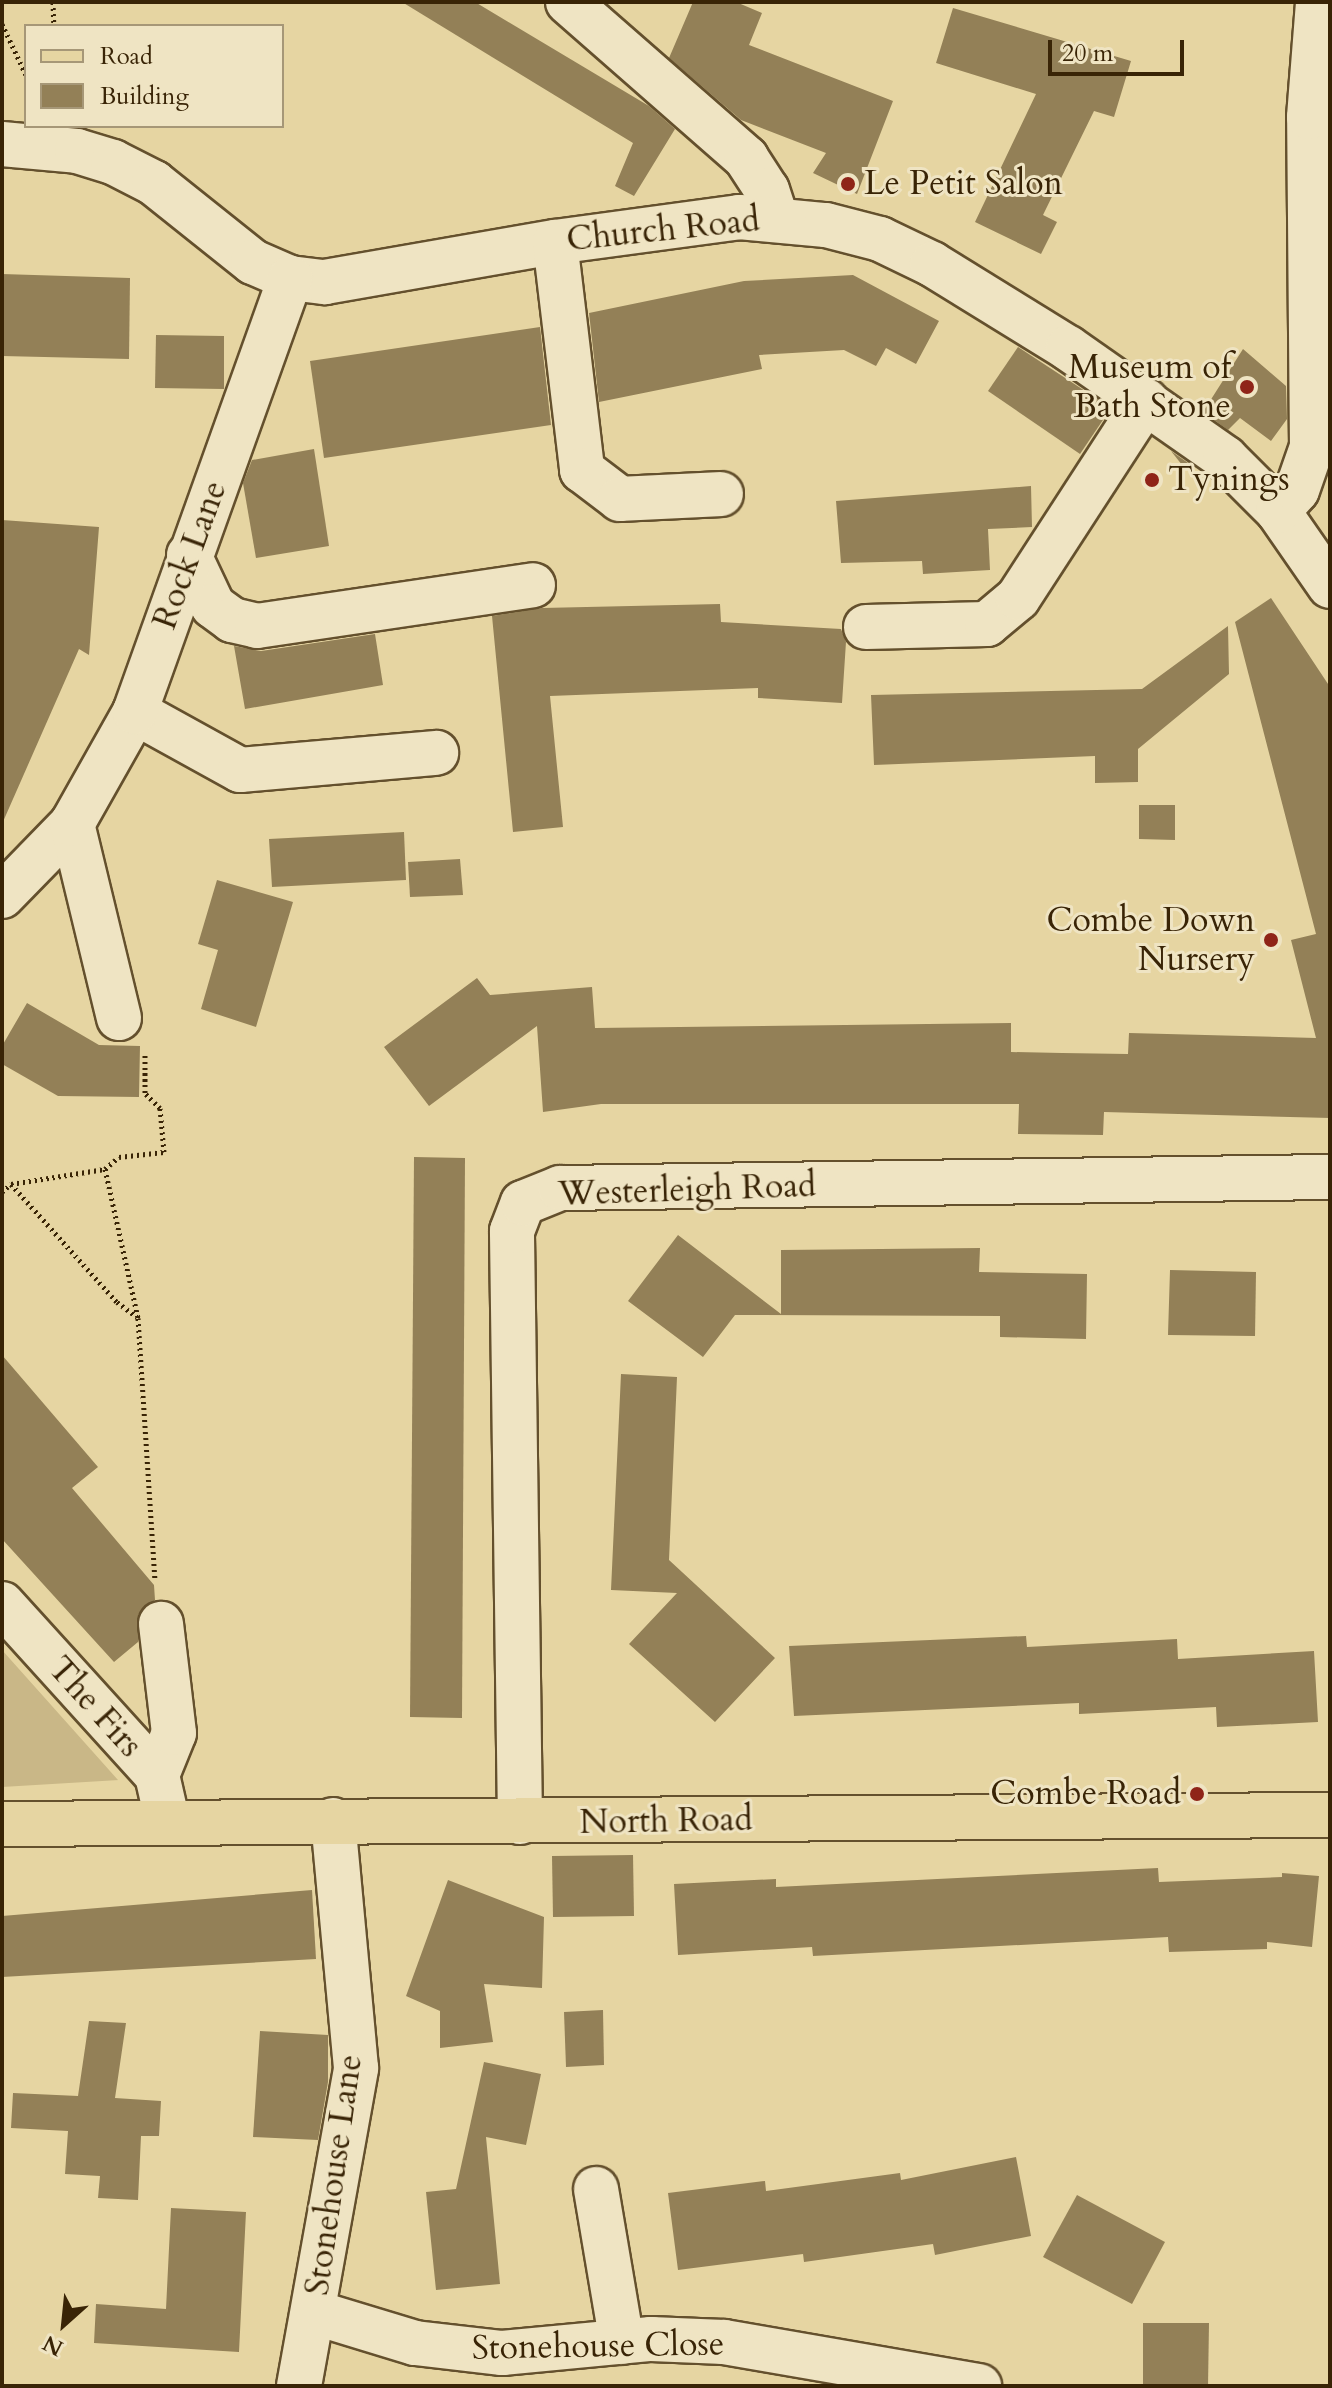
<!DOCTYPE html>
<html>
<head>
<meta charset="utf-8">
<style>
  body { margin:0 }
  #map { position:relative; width:1332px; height:2388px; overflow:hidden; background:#e6d5a2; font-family:Cardo,serif }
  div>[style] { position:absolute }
  .green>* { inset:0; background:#c9b787 }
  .building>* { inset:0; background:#938057 }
  .path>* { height:5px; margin-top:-2.5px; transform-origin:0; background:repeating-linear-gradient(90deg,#392406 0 2px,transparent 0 6px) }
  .roads { filter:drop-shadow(2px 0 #64502d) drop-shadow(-2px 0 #64502d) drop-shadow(0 2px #64502d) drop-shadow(0 -2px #64502d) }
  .minor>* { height:44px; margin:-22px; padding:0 22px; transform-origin:22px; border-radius:22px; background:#efe4c3 }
  .major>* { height:44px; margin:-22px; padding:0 22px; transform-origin:22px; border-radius:22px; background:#e6d5a2 }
  .dots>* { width:22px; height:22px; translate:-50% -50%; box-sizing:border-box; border:4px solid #efe4c3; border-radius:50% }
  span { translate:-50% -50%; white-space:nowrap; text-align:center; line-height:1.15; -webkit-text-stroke:6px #efe4c3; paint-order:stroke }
  .poi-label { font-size:34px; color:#392406 }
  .left { translate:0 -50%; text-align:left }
  .right { translate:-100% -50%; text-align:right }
  .street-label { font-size:34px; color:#392406 }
  .frame { position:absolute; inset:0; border:4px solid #392406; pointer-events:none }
  .legend { position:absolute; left:24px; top:24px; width:260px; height:104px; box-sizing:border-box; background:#efe4c3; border:2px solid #a69777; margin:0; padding:10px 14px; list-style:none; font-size:24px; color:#392406 }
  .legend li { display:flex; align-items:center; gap:16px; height:40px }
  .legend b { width:40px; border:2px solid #a69777 }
  .north { position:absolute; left:24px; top:2284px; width:80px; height:80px; -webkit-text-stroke:6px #efe4c3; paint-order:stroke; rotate:207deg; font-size:22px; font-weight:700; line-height:32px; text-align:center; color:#392406 }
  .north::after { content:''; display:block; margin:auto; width:28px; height:36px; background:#392406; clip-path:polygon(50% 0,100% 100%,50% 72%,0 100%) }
  .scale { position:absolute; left:1048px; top:40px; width:136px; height:36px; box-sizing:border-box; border:4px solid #392406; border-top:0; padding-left:10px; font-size:24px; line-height:28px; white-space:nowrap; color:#392406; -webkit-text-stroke:6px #efe4c3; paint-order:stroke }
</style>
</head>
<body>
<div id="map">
  <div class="green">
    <i style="clip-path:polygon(2px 1650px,118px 1780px,119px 1780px,2px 1787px)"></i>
  </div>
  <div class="building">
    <i style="clip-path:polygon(402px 2px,475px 2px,649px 106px,675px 129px,634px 196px,615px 186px,633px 143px)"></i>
    <i style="clip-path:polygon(693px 2px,736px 2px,762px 13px,749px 45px,893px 101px,857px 194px,813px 173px,826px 153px,741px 120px,669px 58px)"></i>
    <i style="clip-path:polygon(953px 8px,1131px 61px,1114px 117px,1094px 111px,1043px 215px,1057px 222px,1041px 254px,975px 222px,1036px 94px,936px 63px)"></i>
    <i style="clip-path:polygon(2px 274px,130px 278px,129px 359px,2px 356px)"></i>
    <i style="clip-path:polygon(853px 275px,939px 321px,916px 364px,886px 348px,876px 366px,844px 350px,759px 355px,762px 369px,599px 402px,589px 313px,744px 281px)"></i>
    <i style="clip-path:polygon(540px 327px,551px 425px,324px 458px,310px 361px)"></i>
    <i style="clip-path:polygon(156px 335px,224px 336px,224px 389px,155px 388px)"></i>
    <i style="clip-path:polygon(1018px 347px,1111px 408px,1080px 454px,988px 391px)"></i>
    <i style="clip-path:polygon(1243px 349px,1286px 386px,1287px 419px,1271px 441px,1240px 418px,1228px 430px,1203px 412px)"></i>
    <i style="clip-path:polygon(314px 449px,329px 546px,256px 558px,243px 483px,252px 460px)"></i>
    <i style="clip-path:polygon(1171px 451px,1191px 465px,1186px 470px)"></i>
    <i style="clip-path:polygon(1031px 486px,1032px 527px,988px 529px,990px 570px,923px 574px,922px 561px,841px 563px,836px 501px)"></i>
    <i style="clip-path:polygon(2px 520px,99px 527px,89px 655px,79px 649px,2px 824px)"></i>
    <i style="clip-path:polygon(1271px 598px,1330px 687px,1330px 1118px,1104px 1112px,1103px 1135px,1018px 1134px,1019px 1104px,601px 1104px,543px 1112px,537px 1026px,429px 1106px,384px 1047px,477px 978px,490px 995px,592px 987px,595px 1028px,1011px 1023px,1011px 1052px,1062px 1053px,1128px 1054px,1129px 1033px,1316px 1038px,1291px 940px,1316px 934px,1235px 622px)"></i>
    <i style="clip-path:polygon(720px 604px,721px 622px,841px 629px,846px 642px,842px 703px,758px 698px,758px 688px,550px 696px,563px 827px,513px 832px,492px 616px,542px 608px)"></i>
    <i style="clip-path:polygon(1228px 626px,1229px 674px,1138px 749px,1138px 782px,1095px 783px,1095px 756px,874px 765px,871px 695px,1142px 689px)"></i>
    <i style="clip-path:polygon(375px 634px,383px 685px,245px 709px,234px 646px,261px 651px)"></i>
    <i style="clip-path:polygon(1139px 805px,1175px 805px,1175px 840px,1139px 839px)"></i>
    <i style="clip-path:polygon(404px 832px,406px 880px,272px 887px,269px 839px)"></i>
    <i style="clip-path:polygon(460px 859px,463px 895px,410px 897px,408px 862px)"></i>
    <i style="clip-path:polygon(217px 880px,293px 902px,256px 1027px,201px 1009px,218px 950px,198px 944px)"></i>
    <i style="clip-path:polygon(27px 1003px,99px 1045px,140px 1046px,139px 1097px,58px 1096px,2px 1064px,2px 1046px)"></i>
    <i style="clip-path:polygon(414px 1157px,465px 1158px,462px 1718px,410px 1717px)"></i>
    <i style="clip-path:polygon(678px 1235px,781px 1314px,781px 1250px,980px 1248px,979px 1272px,1087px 1274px,1086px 1339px,1000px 1337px,1000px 1316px,735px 1315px,703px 1357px,628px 1301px)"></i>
    <i style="clip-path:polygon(1170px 1270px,1256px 1272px,1255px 1336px,1168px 1335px)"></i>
    <i style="clip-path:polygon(2px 1355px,98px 1467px,72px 1488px,154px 1585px,155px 1600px,138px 1615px,138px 1642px,114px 1662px,2px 1539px)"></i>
    <i style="clip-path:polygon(621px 1374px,677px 1377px,669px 1560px,775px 1658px,715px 1722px,629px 1644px,677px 1593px,611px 1590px)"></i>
    <i style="clip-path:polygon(1026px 1636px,1027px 1647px,1177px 1639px,1178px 1659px,1314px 1651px,1318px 1722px,1217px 1727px,1216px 1707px,1079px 1714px,1079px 1703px,794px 1716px,789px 1646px)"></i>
    <i style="clip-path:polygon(633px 1855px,634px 1916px,553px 1917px,552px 1856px)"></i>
    <i style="clip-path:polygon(1158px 1868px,1159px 1882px,1282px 1877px,1282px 1873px,1319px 1876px,1312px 1947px,1267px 1942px,1267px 1949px,1169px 1952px,1168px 1937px,813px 1956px,812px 1947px,678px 1955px,674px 1884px,776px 1879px,776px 1887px)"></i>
    <i style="clip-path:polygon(448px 1880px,544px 1917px,542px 1988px,484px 1984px,493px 2042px,440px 2048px,440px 2011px,406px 1996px)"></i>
    <i style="clip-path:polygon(312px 1890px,316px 1959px,2px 1977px,2px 1916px)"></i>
    <i style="clip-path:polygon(603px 2010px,604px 2065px,566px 2067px,564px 2012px)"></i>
    <i style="clip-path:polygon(89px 2021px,126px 2023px,115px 2098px,161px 2101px,159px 2136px,141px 2136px,138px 2200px,98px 2198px,100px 2176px,65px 2174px,68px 2131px,11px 2128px,13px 2093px,78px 2096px)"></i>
    <i style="clip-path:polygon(260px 2031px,328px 2035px,328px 2082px,318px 2140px,253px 2137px)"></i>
    <i style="clip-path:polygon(484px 2062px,541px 2074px,526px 2145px,486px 2137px,500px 2284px,436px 2290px,426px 2192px,456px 2189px)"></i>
    <i style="clip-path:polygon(1016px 2157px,1031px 2236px,935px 2255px,933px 2244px,804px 2262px,803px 2254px,678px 2270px,668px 2193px,765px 2181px,766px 2191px,900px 2173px,901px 2180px)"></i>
    <i style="clip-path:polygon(1077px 2195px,1165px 2242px,1132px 2304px,1043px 2257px)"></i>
    <i style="clip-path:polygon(171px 2208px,246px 2212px,239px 2352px,94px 2343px,96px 2304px,166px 2309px)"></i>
    <i style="clip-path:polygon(1143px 2323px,1209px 2323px,1208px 2386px,1143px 2386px)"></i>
  </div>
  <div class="path">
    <i style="left:53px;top:2px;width:24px;rotate:88deg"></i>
    <i style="left:2px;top:24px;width:56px;rotate:64.8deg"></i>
    <i style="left:105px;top:1169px;width:153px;rotate:77.5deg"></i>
    <i style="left:138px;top:1318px;width:263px;rotate:86.3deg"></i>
    <i style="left:11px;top:1184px;width:159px;rotate:48.1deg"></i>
    <i style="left:117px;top:1302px;width:25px;rotate:37deg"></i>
    <i style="left:2px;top:1192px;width:12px;rotate:-42deg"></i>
    <i style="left:11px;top:1184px;width:95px;rotate:-9.1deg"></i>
    <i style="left:105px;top:1169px;width:18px;rotate:-41deg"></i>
    <i style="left:119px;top:1157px;width:45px;rotate:-6.3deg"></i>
    <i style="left:164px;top:1152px;width:44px;rotate:-95.2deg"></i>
    <i style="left:160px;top:1108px;width:21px;rotate:-135deg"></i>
    <i style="left:145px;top:1093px;width:40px;rotate:-90deg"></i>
  </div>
  <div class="roads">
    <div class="minor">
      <i style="left:568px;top:2px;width:237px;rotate:41.2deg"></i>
      <i style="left:746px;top:158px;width:38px;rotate:57deg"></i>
      <i style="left:767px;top:190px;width:29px;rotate:72deg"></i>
      <i style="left:2px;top:144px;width:75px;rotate:5.3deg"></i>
      <i style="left:77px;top:151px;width:38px;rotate:17deg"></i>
      <i style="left:113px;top:162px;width:46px;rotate:27.1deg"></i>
      <i style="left:154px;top:183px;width:127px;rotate:38.6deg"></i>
      <i style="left:253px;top:262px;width:40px;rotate:23.4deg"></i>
      <i style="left:290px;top:278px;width:35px;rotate:7deg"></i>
      <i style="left:325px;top:282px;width:233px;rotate:-9.9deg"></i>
      <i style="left:555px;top:242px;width:186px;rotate:-7.7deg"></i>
      <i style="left:739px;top:217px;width:87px;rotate:5.3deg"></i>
      <i style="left:826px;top:225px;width:56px;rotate:14.5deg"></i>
      <i style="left:880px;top:239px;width:58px;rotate:25.7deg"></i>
      <i style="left:932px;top:264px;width:160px;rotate:31.7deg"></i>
      <i style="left:1068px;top:348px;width:192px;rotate:35deg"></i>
      <i style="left:1225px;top:458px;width:75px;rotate:45deg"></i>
      <i style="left:1278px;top:511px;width:91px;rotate:55.3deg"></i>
      <i style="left:555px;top:242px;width:230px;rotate:83.2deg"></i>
      <i style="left:582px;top:470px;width:48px;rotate:37.3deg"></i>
      <i style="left:620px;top:499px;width:101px;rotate:-2.8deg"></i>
      <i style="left:1278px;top:511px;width:28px;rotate:-48deg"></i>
      <i style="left:1297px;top:490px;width:46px;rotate:-70.8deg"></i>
      <i style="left:1312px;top:447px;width:330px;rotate:-90.5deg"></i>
      <i style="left:1309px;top:117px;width:115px;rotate:-85.5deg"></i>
      <i style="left:189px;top:555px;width:56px;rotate:64.8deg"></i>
      <i style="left:213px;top:606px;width:24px;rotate:36deg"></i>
      <i style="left:232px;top:620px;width:26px;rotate:13deg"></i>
      <i style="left:257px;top:626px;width:279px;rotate:-8.4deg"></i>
      <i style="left:866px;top:627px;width:121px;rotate:-1.4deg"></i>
      <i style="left:987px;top:624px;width:40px;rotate:-40deg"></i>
      <i style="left:1018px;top:598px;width:235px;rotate:-57deg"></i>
      <i style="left:135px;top:712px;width:120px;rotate:28.9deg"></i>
      <i style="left:240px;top:770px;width:197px;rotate:-5deg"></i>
      <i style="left:2px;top:896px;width:100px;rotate:-45.8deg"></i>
      <i style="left:119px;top:1018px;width:200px;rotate:-103.6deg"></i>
      <i style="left:72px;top:824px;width:129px;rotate:-60.6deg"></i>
      <i style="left:135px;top:712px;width:461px;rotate:-70.3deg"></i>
      <i style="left:2px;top:1604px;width:231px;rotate:47.8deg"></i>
      <i style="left:157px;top:1775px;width:45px;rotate:77.2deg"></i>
      <i style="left:157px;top:1775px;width:45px;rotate:-68deg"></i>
      <i style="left:174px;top:1733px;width:110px;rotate:-96.8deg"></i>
      <i style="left:520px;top:1822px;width:591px;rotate:-90.78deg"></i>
      <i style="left:512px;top:1231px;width:30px;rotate:-69deg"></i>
      <i style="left:523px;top:1203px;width:40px;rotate:-22deg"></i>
      <i style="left:560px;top:1188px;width:770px;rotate:-0.82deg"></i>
      <i style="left:596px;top:2189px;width:155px;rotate:80.4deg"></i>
      <i style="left:313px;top:2312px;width:107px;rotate:16.9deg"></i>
      <i style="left:415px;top:2343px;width:88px;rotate:6.6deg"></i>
      <i style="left:502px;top:2353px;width:150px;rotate:-5.4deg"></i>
      <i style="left:651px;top:2339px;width:73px;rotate:2.4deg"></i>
      <i style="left:724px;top:2342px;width:259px;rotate:9.8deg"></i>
      <i style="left:299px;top:2386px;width:323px;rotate:-79.8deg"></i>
      <i style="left:356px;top:2068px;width:249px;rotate:-95.3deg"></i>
    </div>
    <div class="major">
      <i style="left:2px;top:1824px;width:1328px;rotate:-0.39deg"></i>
    </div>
  </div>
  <div class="dots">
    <i style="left:848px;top:184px;background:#8f2418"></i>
    <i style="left:1247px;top:387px;background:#8f2418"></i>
    <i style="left:1152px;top:480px;background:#8f2418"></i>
    <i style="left:1271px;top:940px;background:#8f2418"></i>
    <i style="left:1197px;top:1794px;background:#8f2418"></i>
  </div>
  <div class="poi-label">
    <span class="left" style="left:864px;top:184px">Le Petit Salon</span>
    <span class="right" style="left:1231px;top:387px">Museum of<br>Bath Stone</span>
    <span class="left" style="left:1168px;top:480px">Tynings</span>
    <span class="right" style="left:1255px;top:940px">Combe Down<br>Nursery</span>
    <span class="right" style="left:1181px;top:1794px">Combe Road</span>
  </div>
  <div class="street-label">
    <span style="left:663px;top:230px;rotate:-6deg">Church Road</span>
    <span style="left:190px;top:555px;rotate:-70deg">Rock Lane</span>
    <span style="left:687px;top:1190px;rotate:-2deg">Westerleigh Road</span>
    <span style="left:95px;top:1707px;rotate:48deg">The Firs</span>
    <span style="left:666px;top:1821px;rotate:-1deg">North Road</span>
    <span style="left:334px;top:2175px;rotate:-82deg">Stonehouse Lane</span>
    <span style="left:598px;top:2346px;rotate:-1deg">Stonehouse Close</span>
  </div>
  <div class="frame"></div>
  <ul class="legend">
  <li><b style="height:10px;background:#e6d5a2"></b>Road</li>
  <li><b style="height:22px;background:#938057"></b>Building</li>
  </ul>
  <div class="north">N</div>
  <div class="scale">20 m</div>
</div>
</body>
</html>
